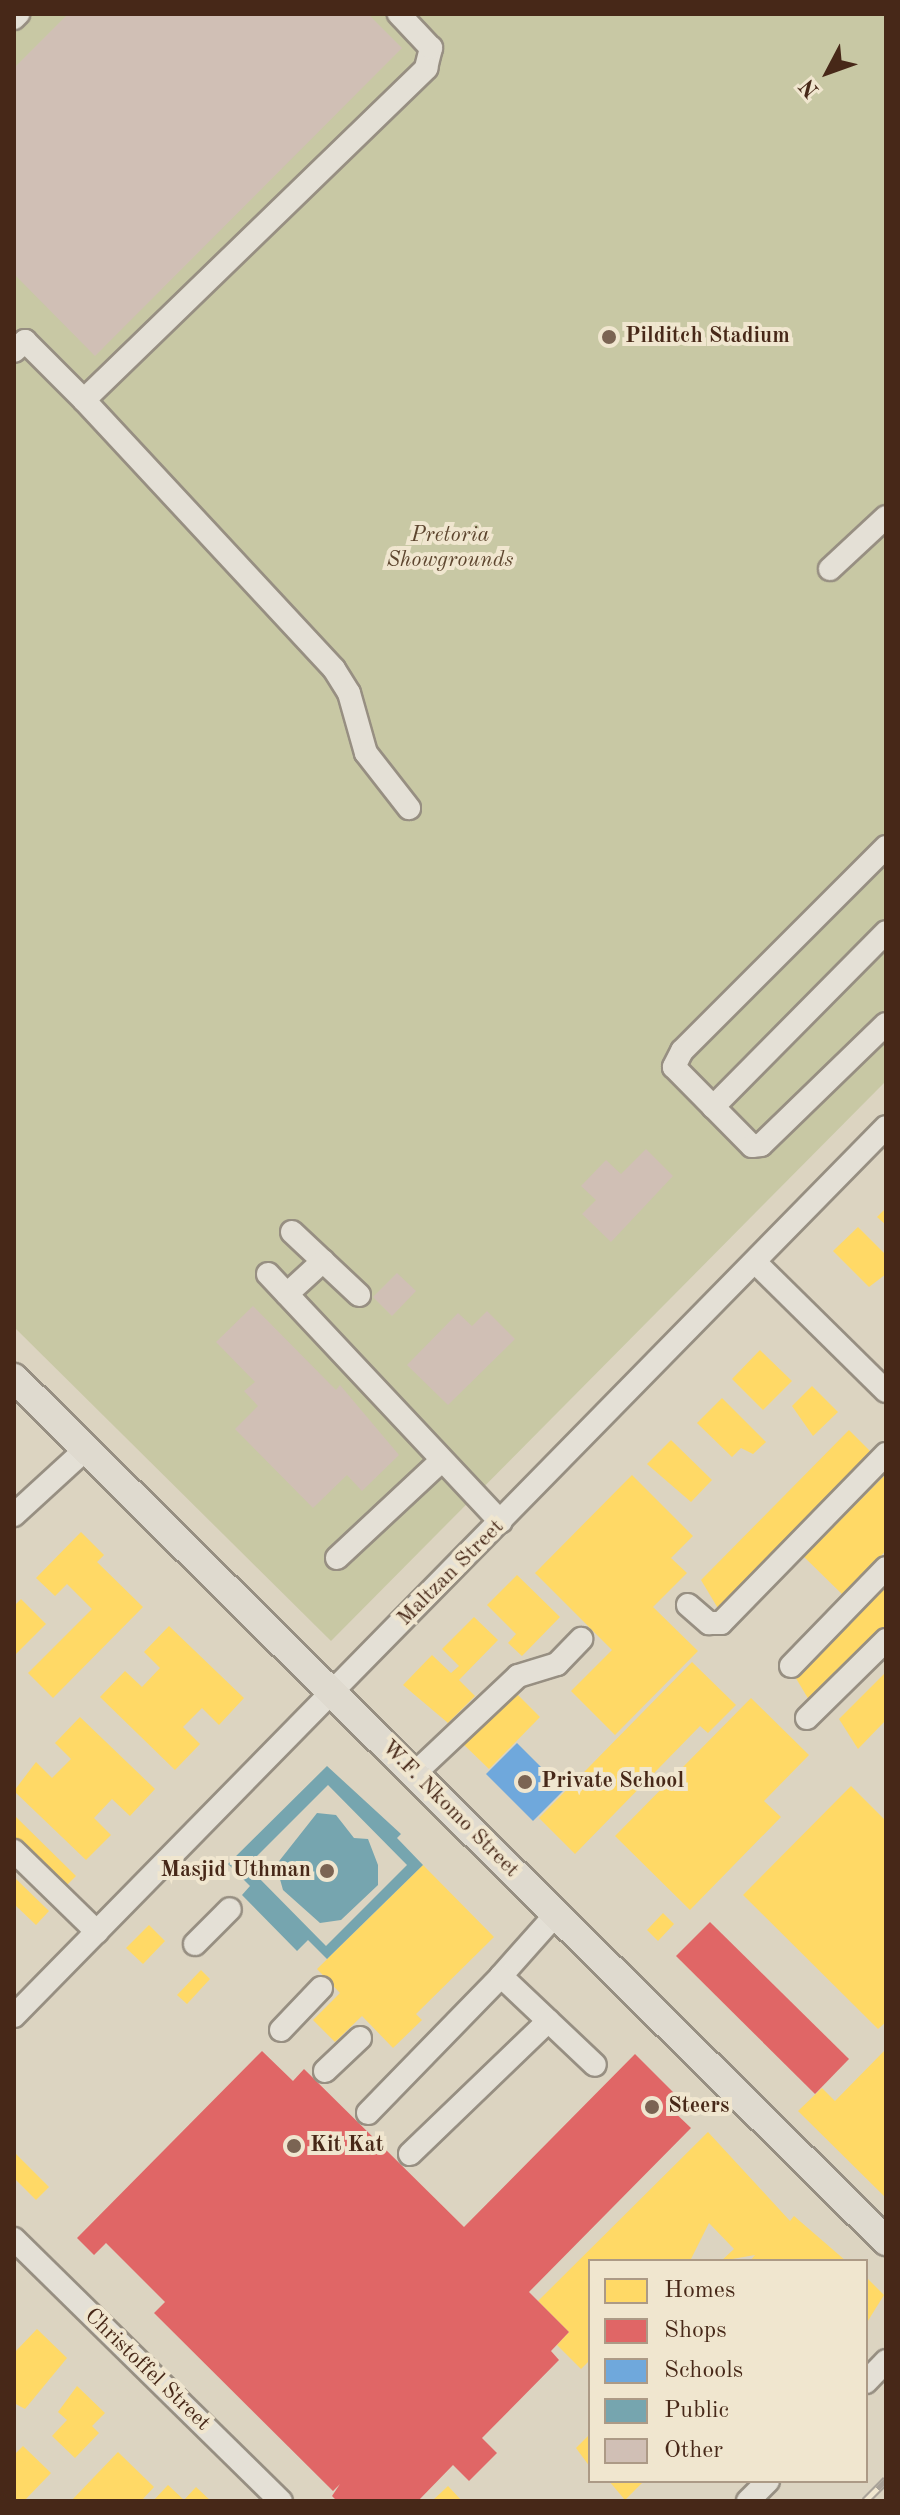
<!DOCTYPE html>
<html>
<head>
<meta charset="utf-8">
<style>
  body { margin:0 }
  #map { position:relative; width:900px; height:2515px; overflow:hidden; background:#dcd4c1; font-family:"Old Standard TT",serif }
  div>[style] { position:absolute }
  .green>* { inset:0; background:#c8c8a4 }
  .homes>* { inset:0; background:#ffd966 }
  .shops>* { inset:0; background:#e06666 }
  .schools>* { inset:0; background:#6fa8dc }
  .public>* { inset:0; background:#76a5af }
  .building>* { inset:0; background:#d0bfb5 }
  .roads { filter:drop-shadow(2px 0 #978f82) drop-shadow(-2px 0 #978f82) drop-shadow(0 2px #978f82) drop-shadow(0 -2px #978f82) }
  .minor>* { height:22px; margin:-11px; padding:0 11px; transform-origin:11px; border-radius:11px; background:#e4e0d6 }
  .major>* { height:28px; margin:-14px; padding:0 14px; transform-origin:14px; border-radius:14px; background:#dfdacf }
  .rail>* { height:9px; margin-top:-4.5px; transform-origin:0; background:repeating-linear-gradient(90deg,#f0e6cf 0 18px,#a9a299 0 36px); box-sizing:border-box; border-block:2px solid #a9a299 }
  .dots>* { width:22px; height:22px; translate:-50% -50%; box-sizing:border-box; border:4px solid #f0e6cf; border-radius:50% }
  span { translate:-50% -50%; white-space:nowrap; text-align:center; line-height:1.15; -webkit-text-stroke:8px #f0e6cf; paint-order:stroke }
  .poi-label { font-size:22px; color:#472818; font-weight:700 }
  .left { translate:0 -50%; text-align:left }
  .right { translate:-100% -50%; text-align:right }
  .park-label { font-size:22px; color:#5e462f; font-style:italic }
  .street-label { font-size:22px; color:#472818 }
  .frame { position:absolute; inset:0; border:16px solid #472818; pointer-events:none }
  .legend { position:absolute; left:588px; top:2259px; width:280px; height:224px; box-sizing:border-box; background:#f0e6cf; border:2px solid #ac9a86; margin:0; padding:10px 14px; list-style:none; font-size:24px; color:#472818 }
  .legend li { display:flex; align-items:center; gap:16px; height:40px }
  .legend b { width:40px; border:2px solid #ac9a86 }
  .north { position:absolute; left:788px; top:32px; width:80px; height:80px; -webkit-text-stroke:6px #f0e6cf; paint-order:stroke; rotate:229deg; font-size:22px; font-weight:700; line-height:32px; text-align:center; color:#472818 }
  .north::after { content:''; display:block; margin:auto; width:28px; height:36px; background:#472818; clip-path:polygon(50% 0,100% 100%,50% 72%,0 100%) }
</style>
</head>
<body>
<div id="map">
  <div class="green">
    <i style="clip-path:polygon(14px 14px,886px 14px,886px 1081px,331px 1641px,14px 1327px)"></i>
  </div>
  <div class="homes">
    <i style="clip-path:polygon(886px 1208px,886px 1225px,877px 1217px)"></i>
    <i style="clip-path:polygon(858px 1227px,886px 1255px,886px 1274px,869px 1287px,833px 1251px)"></i>
    <i style="clip-path:polygon(760px 1350px,792px 1381px,763px 1410px,732px 1379px)"></i>
    <i style="clip-path:polygon(812px 1386px,838px 1412px,813px 1436px,792px 1406px)"></i>
    <i style="clip-path:polygon(722px 1398px,766px 1442px,753px 1454px,741px 1448px,732px 1457px,697px 1423px)"></i>
    <i style="clip-path:polygon(849px 1430px,873px 1454px,719px 1610px,701px 1580px)"></i>
    <i style="clip-path:polygon(671px 1440px,712px 1480px,691px 1502px,647px 1464px)"></i>
    <i style="clip-path:polygon(886px 1474px,886px 1550px,846px 1598px,799px 1552px,815px 1536px,820px 1541px)"></i>
    <i style="clip-path:polygon(632px 1475px,693px 1536px,671px 1558px,687px 1573px,653px 1607px,698px 1651px,615px 1735px,571px 1691px,612px 1650px,535px 1573px)"></i>
    <i style="clip-path:polygon(81px 1532px,104px 1555px,97px 1562px,143px 1607px,53px 1698px,28px 1673px,92px 1609px,67px 1584px,55px 1596px,36px 1578px)"></i>
    <i style="clip-path:polygon(517px 1575px,560px 1617px,522px 1656px,508px 1643px,516px 1634px,487px 1605px)"></i>
    <i style="clip-path:polygon(886px 1582px,886px 1630px,812px 1705px,794px 1675px)"></i>
    <i style="clip-path:polygon(21px 1599px,46px 1624px,14px 1656px,14px 1606px)"></i>
    <i style="clip-path:polygon(474px 1617px,498px 1640px,459px 1680px,475px 1696px,448px 1723px,403px 1685px,432px 1655px,451px 1673px,459px 1666px,442px 1649px)"></i>
    <i style="clip-path:polygon(169px 1626px,244px 1698px,219px 1725px,202px 1708px,183px 1727px,200px 1744px,175px 1770px,100px 1697px,125px 1671px,142px 1687px,160px 1668px,144px 1652px)"></i>
    <i style="clip-path:polygon(692px 1662px,736px 1705px,708px 1733px,700px 1726px,575px 1854px,539px 1818px)"></i>
    <i style="clip-path:polygon(886px 1672px,886px 1720px,858px 1749px,839px 1719px)"></i>
    <i style="clip-path:polygon(511px 1688px,540px 1717px,489px 1769px,459px 1740px)"></i>
    <i style="clip-path:polygon(751px 1698px,809px 1755px,764px 1801px,781px 1817px,690px 1910px,615px 1836px)"></i>
    <i style="clip-path:polygon(80px 1717px,155px 1789px,130px 1816px,112px 1799px,94px 1818px,111px 1835px,86px 1860px,14px 1791px,36px 1762px,52px 1778px,71px 1759px,55px 1743px)"></i>
    <i style="clip-path:polygon(851px 1786px,886px 1821px,886px 2022px,878px 2029px,743px 1895px)"></i>
    <i style="clip-path:polygon(14px 1815px,76px 1876px,63px 1889px,14px 1841px)"></i>
    <i style="clip-path:polygon(423px 1865px,494px 1937px,416px 2014px,422px 2020px,393px 2048px,362px 2016px,335px 2042px,313px 2020px,340px 1993px,317px 1969px)"></i>
    <i style="clip-path:polygon(14px 1877px,49px 1911px,36px 1925px,14px 1904px)"></i>
    <i style="clip-path:polygon(663px 1913px,674px 1924px,658px 1941px,647px 1930px)"></i>
    <i style="clip-path:polygon(149px 1925px,165px 1941px,143px 1964px,126px 1948px)"></i>
    <i style="clip-path:polygon(201px 1970px,210px 1979px,187px 2004px,177px 1995px)"></i>
    <i style="clip-path:polygon(886px 2049px,886px 2198px,798px 2111px,822px 2088px,835px 2101px)"></i>
    <i style="clip-path:polygon(708px 2132px,790px 2221px,794px 2216px,846px 2261px,750px 2261px,755px 2255px,721px 2261px,734px 2249px,709px 2223px,690px 2261px,590px 2261px,590px 2360px,581px 2369px,557px 2345px,569px 2332px,538px 2301px)"></i>
    <i style="clip-path:polygon(14px 2152px,49px 2187px,36px 2200px,14px 2178px)"></i>
    <i style="clip-path:polygon(866px 2277px,884px 2295px,866px 2324px)"></i>
    <i style="clip-path:polygon(37px 2329px,67px 2358px,25px 2409px,14px 2403px,14px 2353px)"></i>
    <i style="clip-path:polygon(77px 2386px,105px 2413px,92px 2426px,99px 2433px,75px 2458px,52px 2436px,67px 2420px,58px 2412px)"></i>
    <i style="clip-path:polygon(590px 2434px,590px 2467px,576px 2448px)"></i>
    <i style="clip-path:polygon(23px 2446px,51px 2473px,24px 2501px,14px 2501px,14px 2455px)"></i>
    <i style="clip-path:polygon(118px 2452px,154px 2487px,141px 2501px,71px 2501px)"></i>
    <i style="clip-path:polygon(609px 2481px,644px 2481px,625px 2500px)"></i>
    <i style="clip-path:polygon(168px 2485px,184px 2500px,196px 2487px,211px 2501px,153px 2501px)"></i>
    <i style="clip-path:polygon(448px 2486px,462px 2501px,432px 2501px)"></i>
  </div>
  <div class="shops">
    <i style="clip-path:polygon(710px 1922px,849px 2059px,815px 2094px,676px 1956px)"></i>
    <i style="clip-path:polygon(262px 2051px,293px 2081px,304px 2069px,464px 2227px,635px 2054px,677px 2096px,668px 2106px,691px 2128px,529px 2292px,569px 2332px,551px 2351px,559px 2360px,482px 2438px,497px 2453px,469px 2481px,453px 2465px,418px 2501px,337px 2501px,332px 2496px,340px 2484px,333px 2491px,154px 2313px,165px 2302px,106px 2243px,94px 2255px,77px 2238px)"></i>
  </div>
  <div class="schools">
    <i style="clip-path:polygon(517px 1743px,564px 1790px,533px 1821px,486px 1774px)"></i>
  </div>
  <div class="public">
    <i style="clip-path:polygon(evenodd,327px 1766px,401px 1834px,397px 1838px,423px 1865px,327px 1959px,308px 1940px,297px 1951px,242px 1895px,250px 1886px,228px 1864px,327px 1766px,328px 1785px,407px 1865px,326px 1946px,247px 1866px,328px 1785px)"></i>
    <i style="clip-path:polygon(317px 1813px,336px 1815px,354px 1838px,368px 1839px,378px 1865px,378px 1885px,341px 1920px,320px 1923px,283px 1890px,276px 1865px)"></i>
  </div>
  <div class="building">
    <i style="clip-path:polygon(68px 14px,368px 14px,402px 48px,95px 356px,14px 274px,14px 68px)"></i>
    <i style="clip-path:polygon(646px 1149px,673px 1176px,611px 1242px,582px 1214px,596px 1200px,581px 1186px,606px 1160px,621px 1174px)"></i>
    <i style="clip-path:polygon(397px 1273px,416px 1291px,392px 1316px,373px 1297px)"></i>
    <i style="clip-path:polygon(253px 1306px,336px 1390px,340px 1385px,399px 1455px,362px 1491px,347px 1475px,313px 1508px,235px 1429px,258px 1406px,244px 1391px,255px 1382px,216px 1342px)"></i>
    <i style="clip-path:polygon(487px 1311px,515px 1339px,448px 1405px,407px 1365px,458px 1313px,472px 1326px)"></i>
  </div>
  <div class="roads">
    <div class="minor">
      <i style="left:14px;top:18px;width:6px;rotate:-45deg"></i>
      <i style="left:14px;top:351px;width:15px;rotate:-42deg"></i>
      <i style="left:25px;top:341px;width:83px;rotate:45deg"></i>
      <i style="left:84px;top:400px;width:367px;rotate:47.1deg"></i>
      <i style="left:334px;top:669px;width:28px;rotate:58deg"></i>
      <i style="left:349px;top:693px;width:62px;rotate:74.2deg"></i>
      <i style="left:366px;top:753px;width:70px;rotate:52deg"></i>
      <i style="left:84px;top:400px;width:477px;rotate:-44.1deg"></i>
      <i style="left:426px;top:68px;width:21px;rotate:-76deg"></i>
      <i style="left:431px;top:48px;width:47px;rotate:-133.3deg"></i>
      <i style="left:830px;top:569px;width:76px;rotate:-42.9deg"></i>
      <i style="left:886px;top:847px;width:288px;rotate:135deg"></i>
      <i style="left:682px;top:1051px;width:18px;rotate:117deg"></i>
      <i style="left:674px;top:1067px;width:111px;rotate:45.4deg"></i>
      <i style="left:752px;top:1146px;width:9px;rotate:-6deg"></i>
      <i style="left:761px;top:1145px;width:174px;rotate:-44.1deg"></i>
      <i style="left:713px;top:1107px;width:246px;rotate:-45.3deg"></i>
      <i style="left:292px;top:1232px;width:92px;rotate:43.2deg"></i>
      <i style="left:756px;top:1263px;width:182px;rotate:44.6deg"></i>
      <i style="left:268px;top:1274px;width:340px;rotate:46.8deg"></i>
      <i style="left:287px;top:1294px;width:49px;rotate:-42.5deg"></i>
      <i style="left:14px;top:1515px;width:98px;rotate:-42.5deg"></i>
      <i style="left:337px;top:1558px;width:142px;rotate:-43deg"></i>
      <i style="left:688px;top:1605px;width:28px;rotate:41deg"></i>
      <i style="left:709px;top:1623px;width:12px"></i>
      <i style="left:721px;top:1623px;width:236px;rotate:-45.7deg"></i>
      <i style="left:791px;top:1666px;width:136px;rotate:-45.9deg"></i>
      <i style="left:807px;top:1718px;width:111px;rotate:-44.6deg"></i>
      <i style="left:414px;top:1774px;width:143px;rotate:-43.3deg"></i>
      <i style="left:518px;top:1676px;width:41px;rotate:-17.1deg"></i>
      <i style="left:557px;top:1664px;width:35px;rotate:-46deg"></i>
      <i style="left:14px;top:1851px;width:116px;rotate:44.3deg"></i>
      <i style="left:195px;top:1944px;width:49px;rotate:-45deg"></i>
      <i style="left:501px;top:1976px;width:83px;rotate:-48.4deg"></i>
      <i style="left:14px;top:2016px;width:1245px;rotate:-45.55deg"></i>
      <i style="left:281px;top:2030px;width:58px;rotate:-46.4deg"></i>
      <i style="left:325px;top:2071px;width:48px;rotate:-43.3deg"></i>
      <i style="left:368px;top:2113px;width:191px;rotate:-45.8deg"></i>
      <i style="left:501px;top:1976px;width:129px;rotate:43.4deg"></i>
      <i style="left:410px;top:2154px;width:192px;rotate:-43.9deg"></i>
      <i style="left:14px;top:2239px;width:374px;rotate:44.5deg"></i>
      <i style="left:866px;top:2382px;width:29px;rotate:-46deg"></i>
      <i style="left:748px;top:2501px;width:28px;rotate:-45deg"></i>
    </div>
    <div class="major">
      <i style="left:14px;top:1378px;width:1227px;rotate:44.7deg"></i>
    </div>
  </div>
  <div class="rail">
    <i style="left:865px;top:2501px;width:30px;rotate:-45deg"></i>
  </div>
  <div class="dots">
    <i style="left:609px;top:337px;background:#7b6453"></i>
    <i style="left:525px;top:1782px;background:#7b6453"></i>
    <i style="left:327px;top:1871px;background:#7b6453"></i>
    <i style="left:652px;top:2107px;background:#7b6453"></i>
    <i style="left:294px;top:2146px;background:#7b6453"></i>
  </div>
  <div class="poi-label">
    <span class="left" style="left:625px;top:337px">Pilditch Stadium</span>
    <span class="left" style="left:541px;top:1782px">Private School</span>
    <span class="right" style="left:311px;top:1871px">Masjid Uthman</span>
    <span class="left" style="left:668px;top:2107px">Steers</span>
    <span class="left" style="left:310px;top:2146px">Kit Kat</span>
  </div>
  <div class="park-label">
    <span style="left:450px;top:548px">Pretoria<br>Showgrounds</span>
  </div>
  <div class="street-label">
    <span style="left:451px;top:1573px;rotate:-45deg">Maltzan Street</span>
    <span style="left:450px;top:1809px;rotate:45deg">W.F. Nkomo Street</span>
    <span style="left:147px;top:2370px;rotate:44deg">Christoffel Street</span>
  </div>
  <div class="frame"></div>
  <ul class="legend">
  <li><b style="height:22px;background:#ffd966"></b>Homes</li>
  <li><b style="height:22px;background:#e06666"></b>Shops</li>
  <li><b style="height:22px;background:#6fa8dc"></b>Schools</li>
  <li><b style="height:22px;background:#76a5af"></b>Public</li>
  <li><b style="height:22px;background:#d0bfb5"></b>Other</li>
  </ul>
  <div class="north">N</div>
</div>
</body>
</html>
